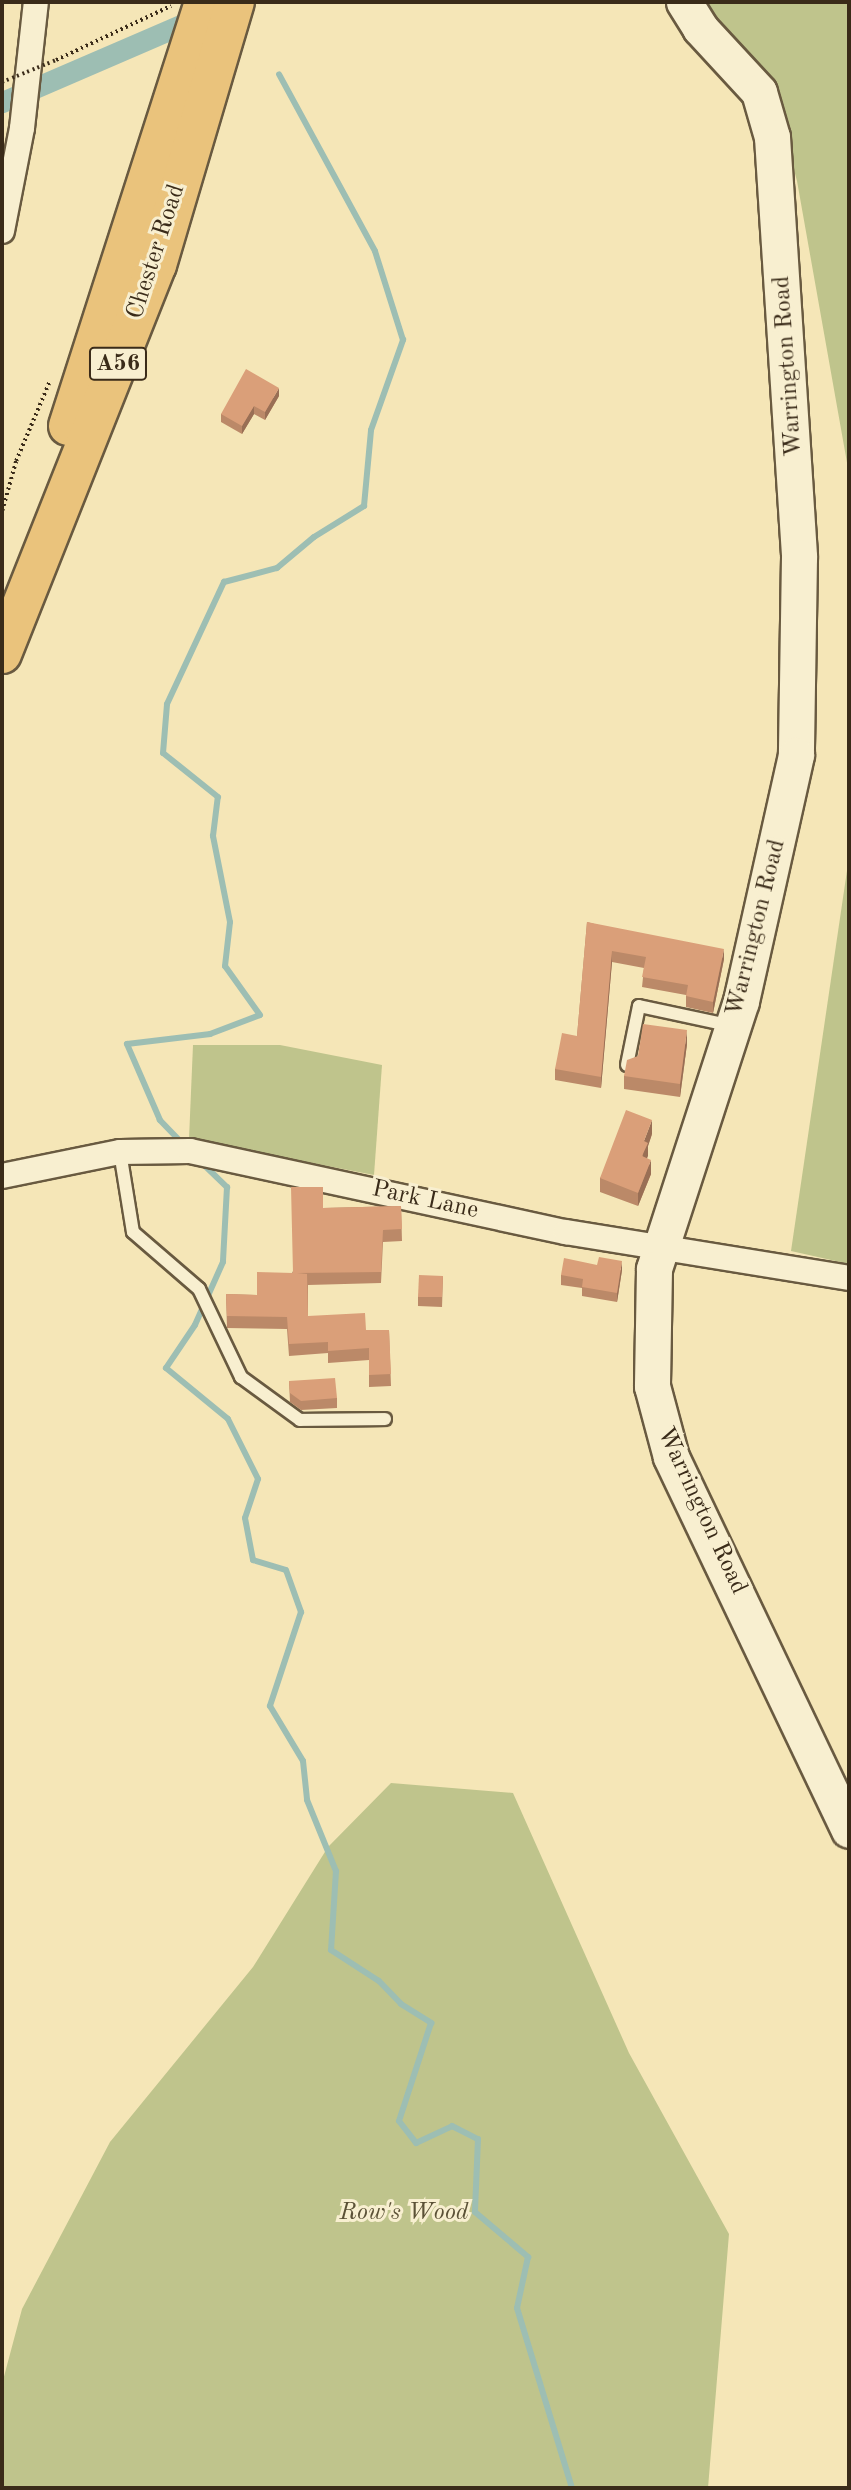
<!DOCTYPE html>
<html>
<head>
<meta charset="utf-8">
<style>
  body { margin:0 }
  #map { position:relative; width:851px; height:2490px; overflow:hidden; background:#f5e6b7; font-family:"Old Standard TT",serif }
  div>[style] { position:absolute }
  .green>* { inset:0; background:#bfc48c }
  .stream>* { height:6px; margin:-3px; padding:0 3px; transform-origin:3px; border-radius:3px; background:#9dbeb3 }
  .canal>* { height:21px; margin:-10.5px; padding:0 10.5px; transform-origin:10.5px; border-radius:10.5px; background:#9dbeb3 }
  .path>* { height:3.5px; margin-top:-1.75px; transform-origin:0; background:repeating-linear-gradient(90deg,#3a2b19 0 2px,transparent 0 5.5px) }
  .roads { filter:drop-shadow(2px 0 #695a40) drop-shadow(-2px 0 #695a40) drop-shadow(0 2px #695a40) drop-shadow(0 -2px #695a40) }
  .lane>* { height:12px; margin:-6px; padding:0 6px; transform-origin:6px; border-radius:6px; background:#f8efd0 }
  .street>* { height:24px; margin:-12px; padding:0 12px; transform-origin:12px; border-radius:12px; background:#f8efd0 }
  .secondary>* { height:35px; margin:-17.5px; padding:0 17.5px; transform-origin:17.5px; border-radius:17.5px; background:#f8efd0 }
  .highway>* { height:38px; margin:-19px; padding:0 19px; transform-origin:19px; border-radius:19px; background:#eac37c }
  .path-bridge>* { height:3.5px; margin-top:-1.75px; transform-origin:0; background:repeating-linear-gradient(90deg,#3a2b19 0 2px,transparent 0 5.5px) }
  .wall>* { inset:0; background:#bb8968 }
  .shaded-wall>* { inset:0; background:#996f55 }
  .building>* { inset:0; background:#da9f79 }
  span { translate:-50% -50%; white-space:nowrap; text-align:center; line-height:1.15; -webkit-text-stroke:6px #f8efd0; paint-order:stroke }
  .shield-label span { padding:2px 5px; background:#f8efd0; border:2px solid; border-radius:5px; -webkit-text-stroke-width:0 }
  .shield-label { font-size:23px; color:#3a2b19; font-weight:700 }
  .street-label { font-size:24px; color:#3a2b19 }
  .park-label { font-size:24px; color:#5b5136; font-style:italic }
  .frame { position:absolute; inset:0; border:4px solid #3a2b19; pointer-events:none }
</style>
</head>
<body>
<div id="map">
  <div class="green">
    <i style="clip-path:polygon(696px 2px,849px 2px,849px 474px,797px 181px,772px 89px)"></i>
    <i style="clip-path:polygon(849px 857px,849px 1264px,791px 1251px)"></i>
    <i style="clip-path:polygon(193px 1045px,280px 1045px,382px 1065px,374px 1175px,189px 1139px)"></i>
    <i style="clip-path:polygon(391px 1783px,513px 1793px,629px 2053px,729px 2234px,708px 2488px,2px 2488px,2px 2384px,22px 2309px,110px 2142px,253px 1967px,328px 1847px)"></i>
  </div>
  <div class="stream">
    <i style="left:182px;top:1143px;width:32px;rotate:-134deg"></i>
    <i style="left:160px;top:1120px;width:83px;rotate:-113.5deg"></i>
    <i style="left:127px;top:1044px;width:84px;rotate:-6.9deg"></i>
    <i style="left:210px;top:1034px;width:53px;rotate:-20.8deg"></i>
    <i style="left:260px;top:1015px;width:60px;rotate:-125.5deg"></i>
    <i style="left:225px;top:966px;width:44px;rotate:-83.5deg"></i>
    <i style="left:230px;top:922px;width:88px;rotate:-101.2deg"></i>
    <i style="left:213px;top:836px;width:39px;rotate:-83deg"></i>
    <i style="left:218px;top:797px;width:70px;rotate:-141.3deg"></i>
    <i style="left:163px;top:753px;width:49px;rotate:-85.3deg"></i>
    <i style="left:167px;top:704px;width:135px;rotate:-65deg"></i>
    <i style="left:224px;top:582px;width:55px;rotate:-14.8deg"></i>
    <i style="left:277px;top:568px;width:48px;rotate:-40deg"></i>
    <i style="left:314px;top:537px;width:59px;rotate:-31.8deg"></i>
    <i style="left:364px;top:506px;width:76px;rotate:-84.7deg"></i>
    <i style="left:371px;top:430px;width:96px;rotate:-70.4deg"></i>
    <i style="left:403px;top:340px;width:93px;rotate:-107.5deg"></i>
    <i style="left:375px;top:251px;width:201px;rotate:-118.5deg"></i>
    <i style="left:202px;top:1163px;width:35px;rotate:44deg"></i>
    <i style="left:227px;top:1187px;width:75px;rotate:93.1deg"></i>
    <i style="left:223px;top:1262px;width:69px;rotate:114deg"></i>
    <i style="left:195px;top:1325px;width:52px;rotate:124deg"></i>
    <i style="left:166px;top:1368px;width:80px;rotate:39.4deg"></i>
    <i style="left:228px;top:1419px;width:67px;rotate:63.4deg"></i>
    <i style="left:258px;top:1479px;width:41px;rotate:108.4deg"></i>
    <i style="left:245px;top:1518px;width:43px;rotate:79.2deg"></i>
    <i style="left:253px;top:1560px;width:34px;rotate:17deg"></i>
    <i style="left:286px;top:1570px;width:45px;rotate:70.3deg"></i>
    <i style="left:301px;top:1612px;width:99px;rotate:108.3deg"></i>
    <i style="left:270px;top:1706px;width:64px;rotate:59deg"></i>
    <i style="left:303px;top:1761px;width:39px;rotate:84deg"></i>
    <i style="left:307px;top:1800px;width:77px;rotate:67.8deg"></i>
    <i style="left:336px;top:1871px;width:79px;rotate:93.6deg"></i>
    <i style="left:331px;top:1950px;width:57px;rotate:32.9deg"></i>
    <i style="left:379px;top:1981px;width:32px;rotate:46deg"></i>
    <i style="left:401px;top:2004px;width:36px;rotate:32deg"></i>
    <i style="left:431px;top:2023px;width:103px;rotate:108.1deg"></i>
    <i style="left:399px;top:2121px;width:28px;rotate:52deg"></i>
    <i style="left:416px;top:2143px;width:40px;rotate:-25deg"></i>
    <i style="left:452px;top:2126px;width:29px;rotate:27deg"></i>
    <i style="left:478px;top:2139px;width:73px;rotate:92.4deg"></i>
    <i style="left:475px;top:2212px;width:70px;rotate:40.3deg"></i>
    <i style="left:528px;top:2257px;width:52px;rotate:102.2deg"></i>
    <i style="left:517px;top:2308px;width:188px;rotate:73deg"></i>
  </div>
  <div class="canal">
    <i style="left:2px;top:102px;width:215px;rotate:-23.3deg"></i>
  </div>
  <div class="path">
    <i style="left:56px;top:60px;width:127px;rotate:-25.2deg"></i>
    <i style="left:2px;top:511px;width:52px;rotate:-74.4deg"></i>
    <i style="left:16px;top:461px;width:85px;rotate:-67.1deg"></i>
  </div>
  <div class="roads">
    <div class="lane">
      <i style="left:627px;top:1065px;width:60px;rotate:-78.5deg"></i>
      <i style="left:639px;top:1006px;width:95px;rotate:12.1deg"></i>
      <i style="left:120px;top:1152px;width:81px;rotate:80.8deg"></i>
      <i style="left:133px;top:1232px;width:87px;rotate:40.8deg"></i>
      <i style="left:199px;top:1289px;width:98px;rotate:64.5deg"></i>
      <i style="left:241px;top:1377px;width:73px;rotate:36.1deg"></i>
      <i style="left:300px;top:1420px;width:85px;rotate:-0.7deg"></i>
    </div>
    <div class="street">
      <i style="left:2px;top:231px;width:105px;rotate:-79deg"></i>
      <i style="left:22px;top:128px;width:127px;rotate:-83.7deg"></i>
      <i style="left:2px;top:1176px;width:120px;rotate:-11.5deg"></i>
      <i style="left:120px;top:1152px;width:70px;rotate:-0.8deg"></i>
      <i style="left:190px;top:1151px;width:385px;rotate:12.2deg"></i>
      <i style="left:566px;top:1232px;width:287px;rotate:9.2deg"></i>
    </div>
    <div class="secondary">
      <i style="left:684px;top:2px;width:31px;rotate:58deg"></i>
      <i style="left:700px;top:28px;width:87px;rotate:47.3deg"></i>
      <i style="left:759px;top:92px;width:47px;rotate:73.9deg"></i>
      <i style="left:772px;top:137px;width:421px;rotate:86.3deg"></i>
      <i style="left:799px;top:557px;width:198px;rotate:90.9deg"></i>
      <i style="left:796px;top:755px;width:252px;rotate:102.6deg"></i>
      <i style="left:741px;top:1001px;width:282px;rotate:108deg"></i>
      <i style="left:654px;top:1269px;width:117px;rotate:91deg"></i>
      <i style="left:652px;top:1386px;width:73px;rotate:75deg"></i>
      <i style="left:671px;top:1457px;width:413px;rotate:64.5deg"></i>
    </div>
    <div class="highway">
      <i style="left:68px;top:426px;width:445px;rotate:-72.2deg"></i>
      <i style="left:2px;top:654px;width:419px;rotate:-68.3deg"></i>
      <i style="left:157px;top:265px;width:274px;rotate:-73.5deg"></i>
    </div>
  </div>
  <div class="path-bridge">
    <i style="left:2px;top:82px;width:58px;rotate:-22.2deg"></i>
  </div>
  <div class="wall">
    <i style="clip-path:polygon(279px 396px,265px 420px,254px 414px,242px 434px,221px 422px,221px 414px)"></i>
    <i style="clip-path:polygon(587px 922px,724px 959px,713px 1013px,686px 1007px,686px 995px,642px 987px,644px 968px,612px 962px,601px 1088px,555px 1080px,555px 1069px,577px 1036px)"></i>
    <i style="clip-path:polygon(687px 1044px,680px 1097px,624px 1089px,624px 1076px,638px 1056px)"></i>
    <i style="clip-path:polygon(652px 1134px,648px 1146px,647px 1158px,651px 1174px,638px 1206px,600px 1192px,600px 1178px)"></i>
    <i style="clip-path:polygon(401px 1206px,402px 1241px,383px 1242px,381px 1283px,308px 1285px,308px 1316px,366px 1330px,389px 1330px,391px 1386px,369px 1387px,369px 1360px,328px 1363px,328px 1353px,289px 1356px,287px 1329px,227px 1328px,226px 1294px,257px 1295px,292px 1273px,323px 1208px)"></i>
    <i style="clip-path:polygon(622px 1270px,617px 1302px,582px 1296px,582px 1288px,561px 1285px,561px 1275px)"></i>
    <i style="clip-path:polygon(443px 1276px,442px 1307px,418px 1306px,418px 1297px)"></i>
    <i style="clip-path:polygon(289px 1381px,337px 1398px,337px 1408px,301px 1410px,290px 1402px)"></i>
  </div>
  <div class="shaded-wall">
    <i style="clip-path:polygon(279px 388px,279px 396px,265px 420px,265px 412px)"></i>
    <i style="clip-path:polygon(254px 406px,254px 414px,242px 434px,242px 426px)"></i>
    <i style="clip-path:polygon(724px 949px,724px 959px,713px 1013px,713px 1002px)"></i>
    <i style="clip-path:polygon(612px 951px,612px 962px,601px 1088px,601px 1077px)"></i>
    <i style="clip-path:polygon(687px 1030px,687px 1044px,680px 1097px,680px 1084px)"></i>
    <i style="clip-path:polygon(652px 1120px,652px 1134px,648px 1146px,648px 1156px,642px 1170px,644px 1141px)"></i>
    <i style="clip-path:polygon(651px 1160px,651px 1174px,638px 1206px,638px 1193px)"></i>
    <i style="clip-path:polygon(622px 1261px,622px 1270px,617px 1302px,617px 1293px)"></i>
  </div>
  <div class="building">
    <i style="clip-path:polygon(246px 369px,279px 388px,265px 412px,254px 406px,242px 426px,221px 414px)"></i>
    <i style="clip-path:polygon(587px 922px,724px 949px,713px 1002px,686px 996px,688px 985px,642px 977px,646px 957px,612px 951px,601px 1077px,555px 1069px,562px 1033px,577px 1036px)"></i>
    <i style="clip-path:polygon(643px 1024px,687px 1030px,680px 1084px,624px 1076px,627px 1060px,638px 1056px)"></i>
    <i style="clip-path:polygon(626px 1110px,652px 1120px,644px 1141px,648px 1143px,642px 1156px,651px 1160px,638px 1193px,600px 1178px)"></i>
    <i style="clip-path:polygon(291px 1187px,323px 1187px,323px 1208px,401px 1206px,402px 1229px,383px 1230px,381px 1272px,297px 1273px,307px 1274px,308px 1316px,365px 1313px,366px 1330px,389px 1330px,391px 1374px,369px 1375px,369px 1348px,328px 1351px,328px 1342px,289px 1344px,287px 1317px,227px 1316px,226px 1294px,257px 1295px,257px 1272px,293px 1273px)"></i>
    <i style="clip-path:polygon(599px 1257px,622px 1261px,617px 1293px,582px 1287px,583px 1279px,561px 1275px,564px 1258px,597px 1265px)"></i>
    <i style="clip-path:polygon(419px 1275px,443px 1276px,442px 1297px,418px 1297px)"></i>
    <i style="clip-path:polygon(335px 1378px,337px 1398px,301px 1401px,290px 1393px,289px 1381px)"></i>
  </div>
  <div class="shield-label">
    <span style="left:118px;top:364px">A56</span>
  </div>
  <div class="street-label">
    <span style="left:157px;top:252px;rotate:-72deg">Chester Road</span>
    <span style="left:789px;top:366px;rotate:-94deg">Warrington Road</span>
    <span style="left:757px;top:928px;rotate:-76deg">Warrington Road</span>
    <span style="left:425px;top:1201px;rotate:12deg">Park Lane</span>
    <span style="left:701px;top:1511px;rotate:65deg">Warrington Road</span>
  </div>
  <div class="park-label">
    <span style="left:404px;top:2214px">Row's Wood</span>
  </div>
  <div class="frame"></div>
</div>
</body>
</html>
